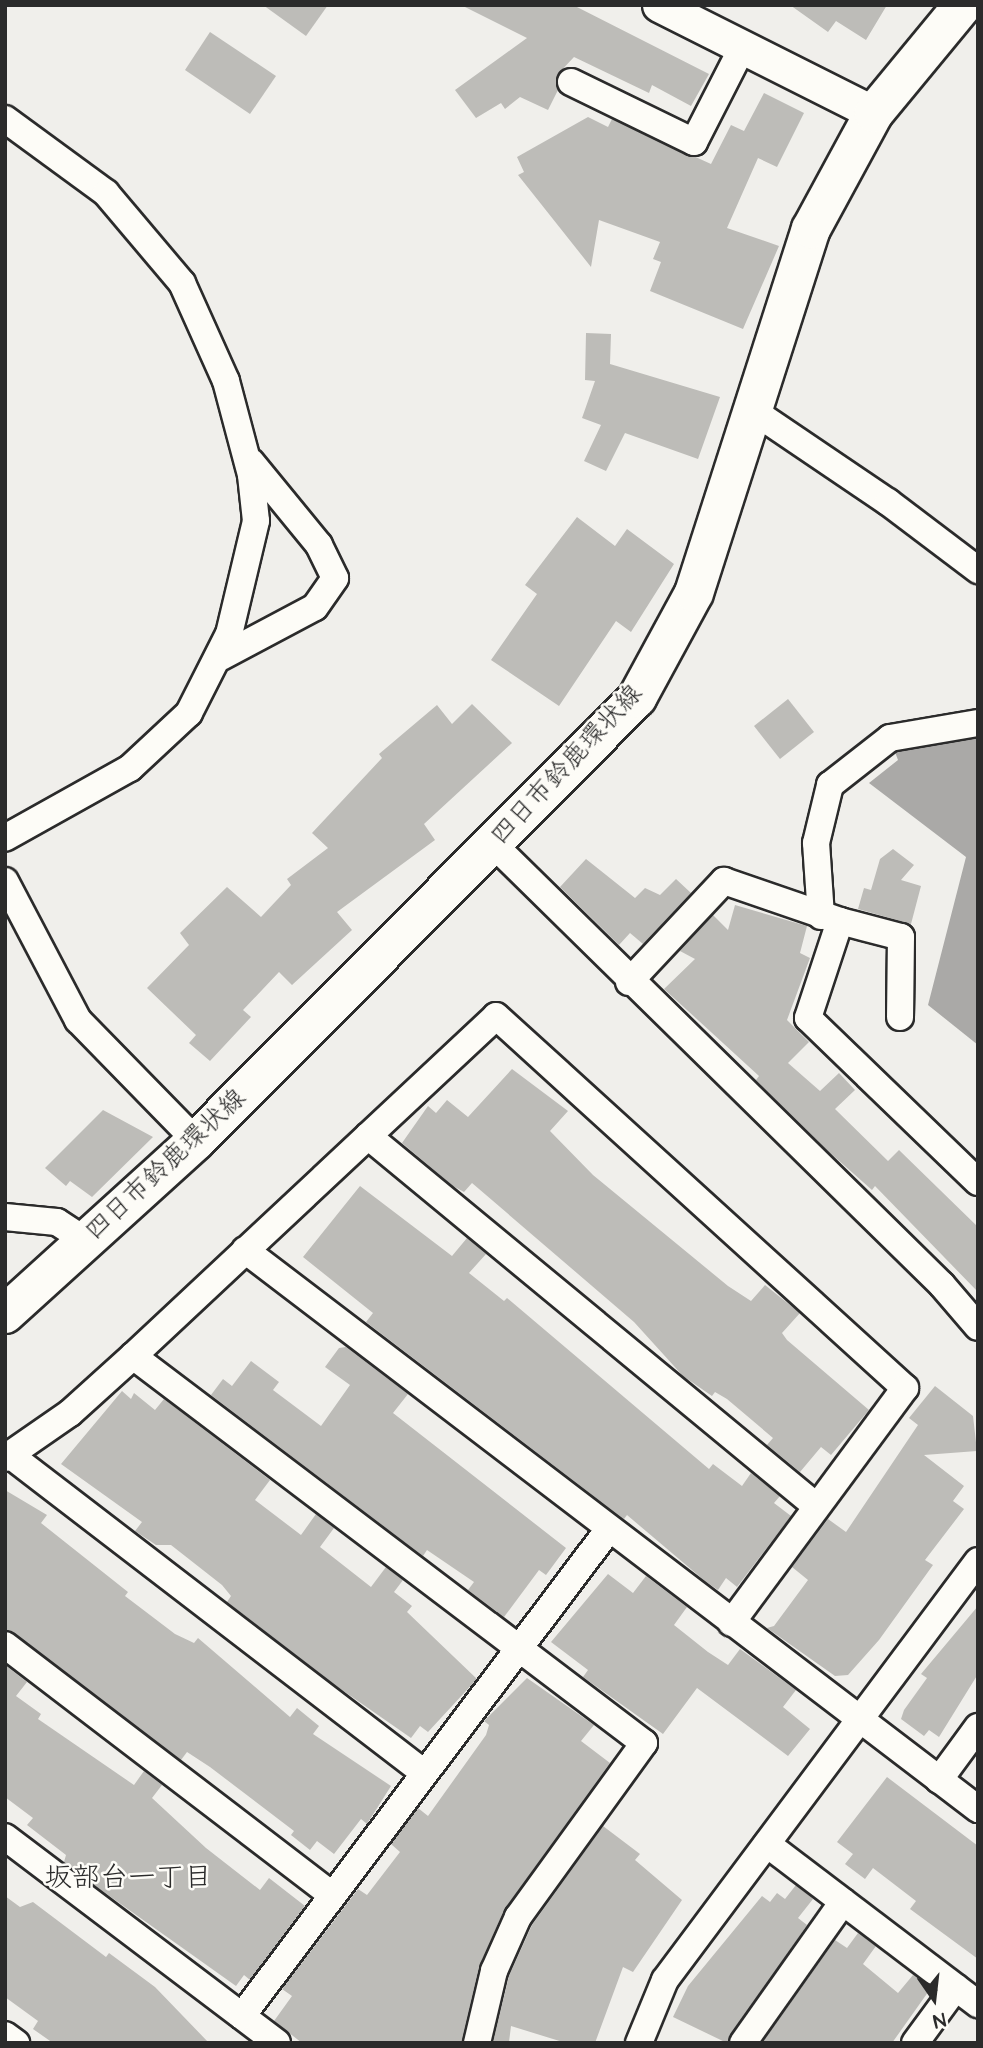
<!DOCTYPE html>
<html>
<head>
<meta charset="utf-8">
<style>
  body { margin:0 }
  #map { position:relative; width:983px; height:2048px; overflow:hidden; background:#f0efeb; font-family:"Architects Daughter","Klee One",sans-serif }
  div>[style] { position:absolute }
  .water>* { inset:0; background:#aaa9a7 }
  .building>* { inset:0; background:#bdbcb8 }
  .roads { filter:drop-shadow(2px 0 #2b2b2b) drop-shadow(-2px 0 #2b2b2b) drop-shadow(0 2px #2b2b2b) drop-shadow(0 -2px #2b2b2b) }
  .minor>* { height:26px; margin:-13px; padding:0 13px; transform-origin:13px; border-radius:13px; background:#fdfcf7 }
  .tertiary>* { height:33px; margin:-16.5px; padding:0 16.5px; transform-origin:16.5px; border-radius:16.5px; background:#fdfcf7 }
  .primary>* { height:38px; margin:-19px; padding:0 19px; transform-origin:19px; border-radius:19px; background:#fdfcf7 }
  span { translate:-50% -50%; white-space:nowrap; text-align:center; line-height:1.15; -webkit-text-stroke:5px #fdfcf7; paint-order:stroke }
  .street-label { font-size:26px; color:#2b2b2b }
  .neighbourhood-label { font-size:28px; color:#2b2b2b }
  .frame { position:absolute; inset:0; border:7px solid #2b2b2b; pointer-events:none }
  .north { position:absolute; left:899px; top:1964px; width:70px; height:70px; -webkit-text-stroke:5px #fdfcf7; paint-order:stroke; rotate:166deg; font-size:19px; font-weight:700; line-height:28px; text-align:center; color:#2b2b2b }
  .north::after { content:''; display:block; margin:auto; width:24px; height:32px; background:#2b2b2b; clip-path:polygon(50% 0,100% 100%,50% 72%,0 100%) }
</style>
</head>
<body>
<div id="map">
  <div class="water">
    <i style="clip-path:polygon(978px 733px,978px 1045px,928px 1005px,966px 857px,869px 783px,898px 760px,895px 752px,904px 747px)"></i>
  </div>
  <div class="building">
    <i style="clip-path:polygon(263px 5px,328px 5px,306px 36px)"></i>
    <i style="clip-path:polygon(461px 5px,573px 5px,709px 74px,691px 106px,652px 85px,649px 93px,574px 57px,557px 75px,558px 90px,548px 110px,520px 97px,505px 109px,501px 103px,476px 118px,455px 90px,527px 38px)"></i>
    <i style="clip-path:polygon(790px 5px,887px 5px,866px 40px,836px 21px,828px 32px)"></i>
    <i style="clip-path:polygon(210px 32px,276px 76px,250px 114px,185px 70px)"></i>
    <i style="clip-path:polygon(764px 93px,804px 113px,777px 167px,758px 158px,727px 228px,779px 246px,743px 329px,650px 291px,661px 262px,653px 259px,660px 242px,599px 220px,591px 267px,518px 175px,524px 172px,517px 157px,588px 117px,608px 127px,612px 119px,711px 164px,731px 125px,744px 131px)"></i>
    <i style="clip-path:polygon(586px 333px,611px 334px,610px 364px,720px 397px,698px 459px,625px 433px,606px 471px,584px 461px,601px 425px,582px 418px,595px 381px,585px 380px)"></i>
    <i style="clip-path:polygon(577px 517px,615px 546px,627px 529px,674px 564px,631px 632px,616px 621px,559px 706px,491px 660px,537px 594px,525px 585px)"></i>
    <i style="clip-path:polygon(788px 699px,814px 732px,780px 759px,754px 726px)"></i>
    <i style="clip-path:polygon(472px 704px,512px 743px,424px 824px,435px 840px,337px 912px,352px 930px,292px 985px,279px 972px,243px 1010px,251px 1017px,210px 1061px,189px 1043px,196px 1035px,147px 988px,189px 945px,180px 933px,227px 887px,261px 917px,291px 885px,287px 879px,328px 848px,312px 833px,382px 758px,379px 754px,437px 705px,452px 724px)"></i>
    <i style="clip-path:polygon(893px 849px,914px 865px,901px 880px,921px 886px,911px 924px,858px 909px,864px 888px,871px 890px,880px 859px)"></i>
    <i style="clip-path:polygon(586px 859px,635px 898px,645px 888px,660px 895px,676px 879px,691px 893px,643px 944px,630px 933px,619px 945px,560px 887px)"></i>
    <i style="clip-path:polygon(735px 905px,807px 926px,800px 953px,810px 958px,787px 1020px,809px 1042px,788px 1063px,820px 1091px,839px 1073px,855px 1090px,835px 1109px,888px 1161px,899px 1150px,978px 1227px,978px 1292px,875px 1186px,872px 1190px,828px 1151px,756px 1080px,759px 1076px,664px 989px,695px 959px,680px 951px,713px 915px,728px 930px)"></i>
    <i style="clip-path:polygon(512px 1069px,568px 1111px,550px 1131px,593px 1175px,728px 1286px,751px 1301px,765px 1285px,800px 1313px,782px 1333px,787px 1340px,869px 1410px,831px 1455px,821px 1447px,800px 1472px,767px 1445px,773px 1438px,727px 1399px,715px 1392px,712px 1396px,683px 1376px,634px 1322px,472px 1183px,464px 1192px,453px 1186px,402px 1143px,428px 1106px,436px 1113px,447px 1100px,468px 1117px)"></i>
    <i style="clip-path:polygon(103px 1110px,153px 1137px,92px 1197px,70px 1181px,66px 1186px,45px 1168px)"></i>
    <i style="clip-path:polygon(360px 1186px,452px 1256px,467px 1238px,486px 1254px,469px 1273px,504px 1301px,507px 1298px,709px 1469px,713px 1464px,742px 1486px,751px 1473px,780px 1496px,774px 1503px,791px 1516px,737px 1587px,726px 1578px,718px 1590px,705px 1581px,627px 1515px,624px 1519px,608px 1507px,366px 1322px,373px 1313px,303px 1257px)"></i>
    <i style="clip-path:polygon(346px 1347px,408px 1394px,393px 1413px,566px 1548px,546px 1575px,539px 1570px,504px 1617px,468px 1590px,474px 1582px,427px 1550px,423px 1556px,211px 1395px,223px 1379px,232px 1386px,251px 1361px,279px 1382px,273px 1390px,321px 1426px,350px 1385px,325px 1367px,339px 1348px)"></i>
    <i style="clip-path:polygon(935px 1386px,973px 1416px,977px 1451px,924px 1455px,964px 1486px,953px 1501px,964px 1509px,925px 1560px,933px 1565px,879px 1640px,848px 1675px,835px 1676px,767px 1628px,774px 1626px,808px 1580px,792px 1567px,828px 1519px,846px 1532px,918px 1425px,909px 1418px)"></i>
    <i style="clip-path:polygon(122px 1391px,131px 1399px,134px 1393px,155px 1410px,164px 1399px,270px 1480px,255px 1500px,301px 1535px,316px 1514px,334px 1528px,320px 1547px,371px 1587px,386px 1567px,403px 1580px,394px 1592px,412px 1606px,407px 1612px,477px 1679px,428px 1732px,420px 1726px,411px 1738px,332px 1683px,227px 1602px,231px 1596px,222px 1585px,171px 1545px,156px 1545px,135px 1531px,142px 1522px,61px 1464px)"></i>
    <i style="clip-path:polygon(5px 1490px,47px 1515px,41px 1523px,128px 1592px,125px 1596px,175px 1634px,194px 1643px,198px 1638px,290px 1717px,297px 1708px,319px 1726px,313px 1734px,391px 1786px,367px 1824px,361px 1819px,334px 1854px,317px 1841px,310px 1850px,291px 1835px,294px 1831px,210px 1767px,187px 1752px,181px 1760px,5px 1630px)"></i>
    <i style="clip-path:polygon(608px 1574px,633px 1593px,646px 1576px,687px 1607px,674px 1625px,708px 1652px,728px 1665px,740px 1649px,796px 1690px,783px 1707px,810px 1729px,788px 1756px,697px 1688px,663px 1734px,583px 1677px,588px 1670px,551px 1642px)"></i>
    <i style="clip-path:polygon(978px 1606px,978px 1674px,939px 1737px,929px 1730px,924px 1736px,901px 1719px,904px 1710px,927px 1678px,921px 1674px)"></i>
    <i style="clip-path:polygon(5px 1665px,27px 1682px,16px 1696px,41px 1714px,38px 1719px,134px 1785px,144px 1771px,162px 1785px,152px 1798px,206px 1848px,260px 1890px,269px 1878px,305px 1906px,250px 1980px,244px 1975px,236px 1986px,101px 1890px,64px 1862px,66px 1855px,27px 1825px,33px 1818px,5px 1797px)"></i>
    <i style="clip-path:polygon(527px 1678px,594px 1725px,581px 1741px,610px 1763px,504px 1910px,479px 1967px,462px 2041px,302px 2043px,274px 2021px,292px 1996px,282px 1989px,358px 1889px,367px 1895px,400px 1852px,391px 1844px,418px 1808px,428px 1816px,486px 1735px,489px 1725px,484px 1721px)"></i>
    <i style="clip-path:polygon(887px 1777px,978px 1846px,978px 1959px,910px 1909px,916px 1901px,873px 1868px,865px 1879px,845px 1864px,853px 1854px,837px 1842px)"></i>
    <i style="clip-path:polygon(603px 1826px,640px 1854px,635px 1860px,682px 1900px,633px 1972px,623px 1967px,595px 2043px,566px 2043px,511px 2026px,509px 2042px,493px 2042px,509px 1976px,532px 1925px)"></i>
    <i style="clip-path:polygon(796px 1885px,813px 1899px,798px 1918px,807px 1925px,727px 2043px,673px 2017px,688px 1986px,762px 1896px,770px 1902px,777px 1893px,785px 1899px)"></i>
    <i style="clip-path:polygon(5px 1896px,20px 1907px,33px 1902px,106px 1957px,109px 1953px,155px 1987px,209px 2043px,53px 2043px,33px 2029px,38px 2021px,5px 1997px)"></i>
    <i style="clip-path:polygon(858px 1933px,876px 1946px,863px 1964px,898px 1993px,913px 1975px,931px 1988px,892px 2043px,762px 2043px,835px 1940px,847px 1948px)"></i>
  </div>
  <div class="roads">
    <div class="minor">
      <i style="left:571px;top:82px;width:137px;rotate:26deg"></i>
      <i style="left:694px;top:142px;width:106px;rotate:-62.9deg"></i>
      <i style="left:5px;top:119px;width:125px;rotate:36.2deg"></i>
      <i style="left:106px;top:193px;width:118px;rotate:49.8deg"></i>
      <i style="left:182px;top:283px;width:107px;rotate:65.8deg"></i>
      <i style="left:226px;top:381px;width:97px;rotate:75.1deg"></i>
      <i style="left:251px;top:475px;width:46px;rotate:83.8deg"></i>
      <i style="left:256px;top:521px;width:116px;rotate:103.4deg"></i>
      <i style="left:229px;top:634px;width:89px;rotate:116.9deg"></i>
      <i style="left:189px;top:713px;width:81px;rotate:137deg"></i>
      <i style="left:130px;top:768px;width:143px;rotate:150.8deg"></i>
      <i style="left:752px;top:410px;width:164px;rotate:34.1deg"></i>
      <i style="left:888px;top:502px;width:113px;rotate:37.1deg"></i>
      <i style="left:221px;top:657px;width:106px;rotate:-28deg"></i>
      <i style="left:315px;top:607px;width:35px;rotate:-55deg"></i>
      <i style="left:335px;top:578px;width:37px;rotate:-116deg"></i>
      <i style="left:319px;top:545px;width:107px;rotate:-129.3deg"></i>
      <i style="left:493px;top:844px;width:629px;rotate:44.48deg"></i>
      <i style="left:942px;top:1285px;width:55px;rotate:49.4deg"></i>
      <i style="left:5px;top:881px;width:157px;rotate:62.3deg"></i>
      <i style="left:78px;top:1020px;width:169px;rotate:45.7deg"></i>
      <i style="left:821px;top:916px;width:73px;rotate:-93.9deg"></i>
      <i style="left:816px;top:843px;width:60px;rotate:-76.4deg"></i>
      <i style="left:830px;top:785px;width:76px;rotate:-38.1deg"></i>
      <i style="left:890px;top:738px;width:89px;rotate:-9.7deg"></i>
      <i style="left:840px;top:921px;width:63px;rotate:14.7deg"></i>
      <i style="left:901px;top:937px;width:80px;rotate:90.7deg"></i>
      <i style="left:629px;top:982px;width:139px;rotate:-46.8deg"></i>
      <i style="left:724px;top:881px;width:123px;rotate:19deg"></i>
      <i style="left:840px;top:921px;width:102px;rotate:108.3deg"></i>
      <i style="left:808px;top:1018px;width:236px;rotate:44deg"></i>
      <i style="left:368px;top:1136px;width:581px;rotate:39.55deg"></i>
      <i style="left:5px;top:1217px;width:52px;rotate:5.5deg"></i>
      <i style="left:57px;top:1222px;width:35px;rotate:33deg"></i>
      <i style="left:245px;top:1250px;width:922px;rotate:37.33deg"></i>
      <i style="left:133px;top:1356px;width:641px;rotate:37.14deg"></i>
      <i style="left:644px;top:1743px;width:215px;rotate:125.9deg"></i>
      <i style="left:518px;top:1917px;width:59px;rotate:114deg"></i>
      <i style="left:494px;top:1971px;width:74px;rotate:103.3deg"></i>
      <i style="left:10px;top:1455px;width:521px;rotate:37.51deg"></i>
      <i style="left:5px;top:1458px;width:79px;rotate:-34.7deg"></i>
      <i style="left:70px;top:1413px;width:85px;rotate:-42.1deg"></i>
      <i style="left:133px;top:1356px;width:497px;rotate:-43.1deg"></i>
      <i style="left:496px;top:1016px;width:553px;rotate:42.29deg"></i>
      <i style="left:905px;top:1388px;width:292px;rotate:126.5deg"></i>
      <i style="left:5px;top:1645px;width:412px;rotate:37.4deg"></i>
      <i style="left:939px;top:1780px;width:66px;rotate:-53.7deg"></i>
      <i style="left:5px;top:1837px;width:341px;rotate:37.1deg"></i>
      <i style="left:767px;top:1844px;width:265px;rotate:37.2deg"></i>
      <i style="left:242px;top:2016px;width:610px;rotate:-53deg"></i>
      <i style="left:5px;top:2035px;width:14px;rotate:36deg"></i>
      <i style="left:639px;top:2043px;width:68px;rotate:-67.6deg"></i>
      <i style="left:665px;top:1980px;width:523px;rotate:-53.24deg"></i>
      <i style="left:743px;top:2043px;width:173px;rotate:-54.7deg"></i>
      <i style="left:915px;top:2043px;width:69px;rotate:-53.8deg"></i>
    </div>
    <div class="tertiary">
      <i style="left:659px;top:5px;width:241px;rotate:26.7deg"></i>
    </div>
    <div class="primary">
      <i style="left:5px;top:1314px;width:258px;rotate:-42.2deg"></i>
      <i style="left:196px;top:1141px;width:625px;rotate:-45.13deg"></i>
      <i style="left:637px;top:698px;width:119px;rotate:-61.5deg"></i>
      <i style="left:694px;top:593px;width:382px;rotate:-72.2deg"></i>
      <i style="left:811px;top:229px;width:132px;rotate:-61.5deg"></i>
      <i style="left:874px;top:113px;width:140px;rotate:-50.5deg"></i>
    </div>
  </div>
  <div class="street-label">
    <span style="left:567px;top:765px;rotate:-47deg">四日市鈴鹿環状線</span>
    <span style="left:166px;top:1165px;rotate:-43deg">四日市鈴鹿環状線</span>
  </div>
  <div class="neighbourhood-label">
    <span style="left:128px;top:1878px">坂部台一丁目</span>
  </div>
  <div class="frame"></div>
  <div class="north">N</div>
</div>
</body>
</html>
